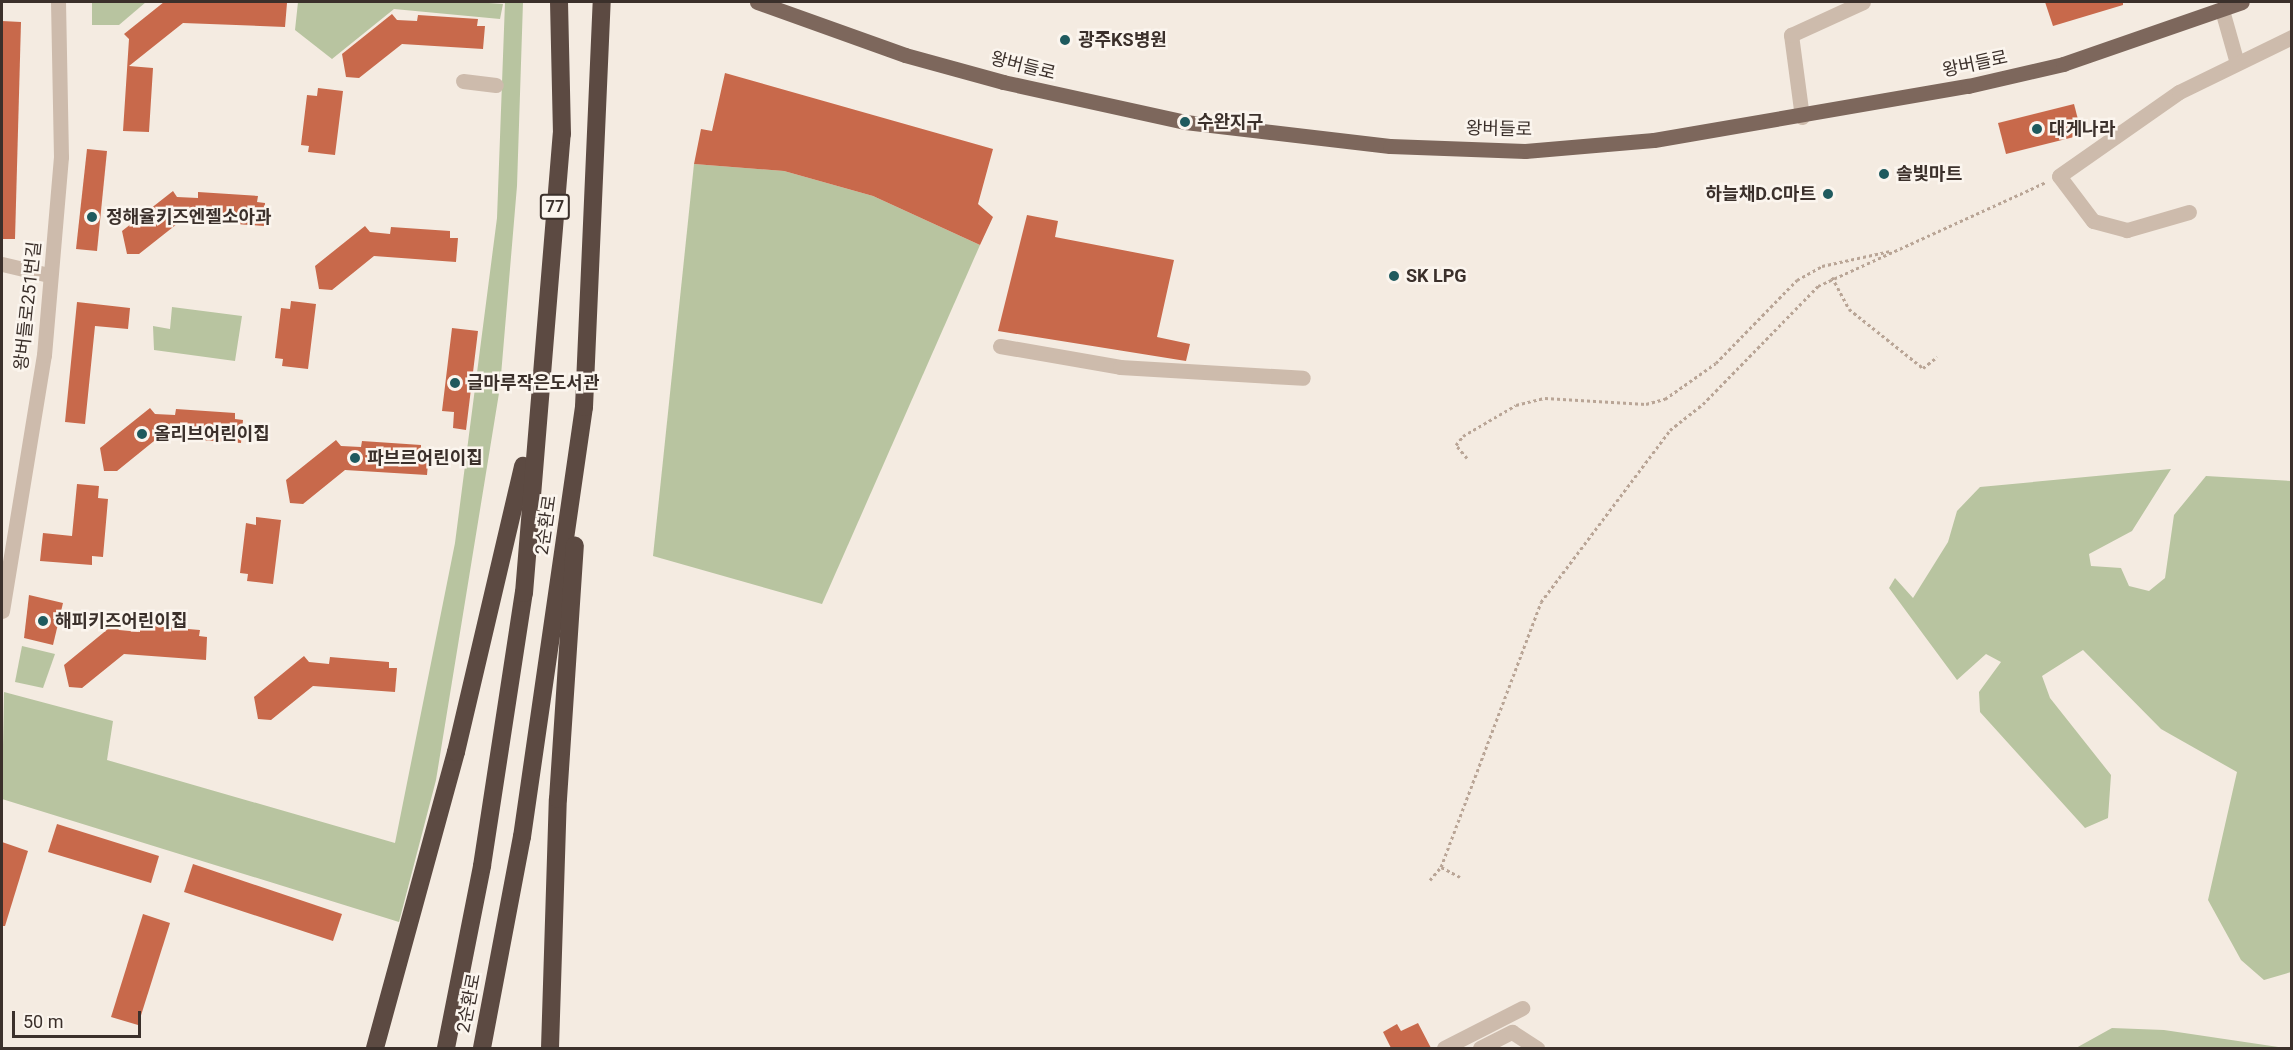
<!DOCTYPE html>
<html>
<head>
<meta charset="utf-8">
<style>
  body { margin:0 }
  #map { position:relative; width:2293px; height:1050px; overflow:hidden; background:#f4ebe1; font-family:Roboto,"Noto Sans KR",sans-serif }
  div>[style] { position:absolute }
  .green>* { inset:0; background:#b8c4a0 }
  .building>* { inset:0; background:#c8694b }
  .path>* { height:3px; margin-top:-1.5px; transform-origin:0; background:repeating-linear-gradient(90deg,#b9a596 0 3px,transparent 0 6px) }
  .minor>* { height:15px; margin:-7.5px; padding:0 7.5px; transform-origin:7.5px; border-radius:7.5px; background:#cdbbac }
  .major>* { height:15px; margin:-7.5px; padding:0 7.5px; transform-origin:7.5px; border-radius:7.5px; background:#7d675c }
  .highway>* { height:18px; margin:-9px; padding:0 9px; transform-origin:9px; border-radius:9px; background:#5c4a42 }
  .dots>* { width:16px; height:16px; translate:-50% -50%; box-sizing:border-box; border:3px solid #fbf5ee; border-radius:50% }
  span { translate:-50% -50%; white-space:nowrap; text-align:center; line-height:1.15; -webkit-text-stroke:5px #fbf5ee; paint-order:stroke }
  .shield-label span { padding:2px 4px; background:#fbf5ee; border:2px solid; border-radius:4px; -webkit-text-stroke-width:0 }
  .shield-label { font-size:16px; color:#3b302b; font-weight:700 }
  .poi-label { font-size:18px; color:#3b302b; font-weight:700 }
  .left { translate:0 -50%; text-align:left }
  .right { translate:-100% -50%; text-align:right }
  .street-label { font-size:18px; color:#3b302b }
  .frame { position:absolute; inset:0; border:3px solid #3b302b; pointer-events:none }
  .scale { position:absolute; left:12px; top:1011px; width:129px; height:27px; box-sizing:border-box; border:3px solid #3b302b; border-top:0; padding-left:8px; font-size:18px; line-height:21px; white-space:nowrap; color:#3b302b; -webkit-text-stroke:4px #fbf5ee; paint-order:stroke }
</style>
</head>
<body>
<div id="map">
  <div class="green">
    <i style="clip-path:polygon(92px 2px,146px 2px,119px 25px,92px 25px)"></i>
    <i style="clip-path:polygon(298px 2px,475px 2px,503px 4px,500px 19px,394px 9px,332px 59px,295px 30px)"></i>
    <i style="clip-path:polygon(505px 2px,523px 2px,517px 186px,500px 387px,436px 780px,399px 922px,2px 799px,4px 692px,113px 721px,107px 760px,395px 843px,455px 543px,497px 218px)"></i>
    <i style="clip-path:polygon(694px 164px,784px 171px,873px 196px,980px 245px,822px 604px,653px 556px)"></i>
    <i style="clip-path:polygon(172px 307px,242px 316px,235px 361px,154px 350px,153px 326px,170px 329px)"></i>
    <i style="clip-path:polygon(2171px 469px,2132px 531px,2089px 554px,2091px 566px,2121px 568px,2129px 586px,2149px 591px,2165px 578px,2174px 515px,2206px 476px,2291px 481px,2291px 972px,2264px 980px,2241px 960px,2208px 900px,2237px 772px,2161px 729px,2083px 650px,2042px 676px,2050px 698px,2111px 775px,2108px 818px,2085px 828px,1980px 712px,1979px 692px,2001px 662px,1986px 654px,1957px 680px,1889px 588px,1895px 578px,1913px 598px,1948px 542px,1957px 511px,1980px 487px)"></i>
    <i style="clip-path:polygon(22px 646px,55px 654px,43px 688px,15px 682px)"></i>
    <i style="clip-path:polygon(2112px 1028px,2164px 1030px,2285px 1048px,2076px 1048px)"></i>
  </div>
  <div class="building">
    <i style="clip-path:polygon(164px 2px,279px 2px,287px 3px,285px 27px,183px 23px,129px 66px,153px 68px,149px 132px,123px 131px,129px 39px,124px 34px)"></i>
    <i style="clip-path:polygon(2045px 2px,2123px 2px,2123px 5px,2053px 26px)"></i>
    <i style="clip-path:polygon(392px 14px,397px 20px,417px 21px,418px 15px,478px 19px,477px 26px,485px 26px,483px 49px,402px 44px,359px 78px,346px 77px,342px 54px)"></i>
    <i style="clip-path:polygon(2px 21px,21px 22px,15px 239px,2px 239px)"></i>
    <i style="clip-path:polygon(725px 73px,993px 149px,978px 204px,993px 217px,980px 245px,873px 196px,784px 171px,694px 164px,701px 129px,712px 131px)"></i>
    <i style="clip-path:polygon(318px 88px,343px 91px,335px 155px,308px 152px,309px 146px,301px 145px,307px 95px,317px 96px)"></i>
    <i style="clip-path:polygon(2074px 104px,2082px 135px,2006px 154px,1998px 123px)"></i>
    <i style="clip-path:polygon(87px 149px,107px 151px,97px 251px,76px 249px)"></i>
    <i style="clip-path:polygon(173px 191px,177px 197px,198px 198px,198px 192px,258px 196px,257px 202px,265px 203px,264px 226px,182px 220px,139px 254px,127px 254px,122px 231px)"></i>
    <i style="clip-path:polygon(1027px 215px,1058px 221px,1055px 237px,1174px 260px,1157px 337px,1190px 344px,1186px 361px,998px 331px)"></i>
    <i style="clip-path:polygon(365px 226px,370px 232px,390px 234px,391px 227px,450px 231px,450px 238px,458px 238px,456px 262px,374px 256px,332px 290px,319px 289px,315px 266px)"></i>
    <i style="clip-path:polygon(291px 301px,316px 304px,308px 369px,282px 366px,283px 359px,275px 358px,281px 308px,290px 309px)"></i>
    <i style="clip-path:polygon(77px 302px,130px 308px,128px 329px,95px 326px,85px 424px,65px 422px)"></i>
    <i style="clip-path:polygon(452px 328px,478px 331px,466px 430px,453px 428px,454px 412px,442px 411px)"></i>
    <i style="clip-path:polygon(150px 408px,155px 414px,175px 415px,176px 409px,235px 413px,235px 419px,243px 420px,241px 443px,159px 437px,117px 471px,104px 471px,100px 448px)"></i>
    <i style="clip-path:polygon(336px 440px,341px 446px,361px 447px,362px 441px,421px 445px,421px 452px,429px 452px,427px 475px,345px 470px,303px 504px,290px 503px,286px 480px)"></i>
    <i style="clip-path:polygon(77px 484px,99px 486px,98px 498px,108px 499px,103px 557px,92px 556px,92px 565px,40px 561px,43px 533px,72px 536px)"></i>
    <i style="clip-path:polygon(256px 517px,281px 520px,273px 584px,247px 581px,248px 574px,240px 573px,246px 523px,256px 525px)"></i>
    <i style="clip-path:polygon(29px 595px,63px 603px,53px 645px,24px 638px)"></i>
    <i style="clip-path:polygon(114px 624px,119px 630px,140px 632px,140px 625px,200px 630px,199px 636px,207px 637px,206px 660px,124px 654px,82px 688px,69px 687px,64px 665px)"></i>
    <i style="clip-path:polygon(304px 656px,309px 662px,329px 664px,330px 657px,389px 662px,389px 668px,397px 668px,395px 692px,313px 686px,271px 720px,258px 719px,254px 697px)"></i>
    <i style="clip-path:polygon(57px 824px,159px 856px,151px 883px,48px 852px)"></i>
    <i style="clip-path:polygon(2px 842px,28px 851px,5px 926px,2px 926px)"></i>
    <i style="clip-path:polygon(193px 864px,342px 914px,333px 941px,184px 892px)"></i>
    <i style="clip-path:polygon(143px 914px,170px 923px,138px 1025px,111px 1017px)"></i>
    <i style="clip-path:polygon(1418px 1023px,1431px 1048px,1391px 1048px,1383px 1032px,1397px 1024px,1401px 1031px)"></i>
  </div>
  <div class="path">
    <i style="left:1832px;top:277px;width:36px;rotate:62deg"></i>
    <i style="left:1849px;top:309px;width:95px;rotate:38.6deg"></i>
    <i style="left:1923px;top:368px;width:18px;rotate:-38deg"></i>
    <i style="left:1467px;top:458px;width:17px;rotate:-130deg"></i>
    <i style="left:1456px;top:445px;width:11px;rotate:-52deg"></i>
    <i style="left:1463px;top:436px;width:61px;rotate:-30.3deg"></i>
    <i style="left:1516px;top:405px;width:30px;rotate:-14deg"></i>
    <i style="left:1545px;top:398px;width:101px;rotate:3.4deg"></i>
    <i style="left:1646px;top:404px;width:20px;rotate:-15deg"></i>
    <i style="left:1665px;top:399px;width:62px;rotate:-35.2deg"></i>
    <i style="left:1716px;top:363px;width:116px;rotate:-45.7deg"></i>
    <i style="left:1797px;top:280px;width:29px;rotate:-29deg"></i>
    <i style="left:1822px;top:266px;width:70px;rotate:-12.4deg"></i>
    <i style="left:1460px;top:877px;width:21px;rotate:-152deg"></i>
    <i style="left:1441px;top:867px;width:283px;rotate:-69.3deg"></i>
    <i style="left:1541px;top:602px;width:215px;rotate:-53.1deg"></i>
    <i style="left:1670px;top:430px;width:42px;rotate:-38.2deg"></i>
    <i style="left:1703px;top:404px;width:165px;rotate:-45.7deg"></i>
    <i style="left:1818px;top:286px;width:251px;rotate:-24.5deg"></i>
    <i style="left:1430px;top:880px;width:17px;rotate:-50deg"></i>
  </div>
  <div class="minor">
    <i style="left:2222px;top:10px;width:55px;rotate:74.2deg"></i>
    <i style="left:463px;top:81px;width:33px;rotate:7deg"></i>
    <i style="left:1802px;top:117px;width:83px;rotate:-97.6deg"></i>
    <i style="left:1791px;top:35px;width:79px;rotate:-24.6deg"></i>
    <i style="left:2189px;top:212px;width:65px;rotate:163.8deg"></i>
    <i style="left:2127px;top:230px;width:35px;rotate:-165deg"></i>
    <i style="left:2093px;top:221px;width:56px;rotate:-127.1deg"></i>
    <i style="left:2059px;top:176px;width:146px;rotate:-35deg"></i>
    <i style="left:2179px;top:92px;width:126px;rotate:-26deg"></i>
    <i style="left:2px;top:264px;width:48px;rotate:13.2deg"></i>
    <i style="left:1000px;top:346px;width:122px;rotate:9.9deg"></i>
    <i style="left:1120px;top:367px;width:183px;rotate:3.4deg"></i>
    <i style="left:2px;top:611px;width:259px;rotate:-80.7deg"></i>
    <i style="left:44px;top:355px;width:199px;rotate:-85.1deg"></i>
    <i style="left:61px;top:157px;width:155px;rotate:-91.1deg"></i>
    <i style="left:1444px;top:1048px;width:88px;rotate:-27.1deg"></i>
    <i style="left:1480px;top:1048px;width:36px;rotate:-27deg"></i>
    <i style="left:1512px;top:1032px;width:30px;rotate:33deg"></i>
  </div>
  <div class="major">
    <i style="left:757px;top:2px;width:157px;rotate:19.7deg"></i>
    <i style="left:905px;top:55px;width:102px;rotate:15.4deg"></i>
    <i style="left:1003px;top:82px;width:186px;rotate:12.4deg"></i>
    <i style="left:1185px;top:122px;width:206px;rotate:6.7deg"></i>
    <i style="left:1390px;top:146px;width:135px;rotate:2.1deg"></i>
    <i style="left:1525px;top:151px;width:129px;rotate:-4.9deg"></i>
    <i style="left:1654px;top:140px;width:319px;rotate:-9.8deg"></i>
    <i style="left:1968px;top:86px;width:98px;rotate:-13deg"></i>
    <i style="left:2063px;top:64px;width:189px;rotate:-19.1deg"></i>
  </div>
  <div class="highway">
    <i style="left:375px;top:1048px;width:307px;rotate:-74.7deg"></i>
    <i style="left:456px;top:752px;width:294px;rotate:-76.8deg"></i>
    <i style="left:446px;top:1048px;width:186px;rotate:-78.8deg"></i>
    <i style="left:482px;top:866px;width:276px;rotate:-81.3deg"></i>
    <i style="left:524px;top:593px;width:461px;rotate:-85.3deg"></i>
    <i style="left:562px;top:134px;width:132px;rotate:-91.3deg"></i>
    <i style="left:482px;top:1048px;width:215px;rotate:-79.3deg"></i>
    <i style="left:522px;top:837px;width:434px;rotate:-81.8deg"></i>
    <i style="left:584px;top:407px;width:405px;rotate:-87.5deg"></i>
    <i style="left:550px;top:1048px;width:249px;rotate:-88.2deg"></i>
    <i style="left:558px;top:799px;width:254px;rotate:-86.2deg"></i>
  </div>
  <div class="dots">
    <i style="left:1065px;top:40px;background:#1f5a5e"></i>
    <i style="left:1185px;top:122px;background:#1f5a5e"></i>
    <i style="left:2037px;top:129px;background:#1f5a5e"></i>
    <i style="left:1884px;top:174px;background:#1f5a5e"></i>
    <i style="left:1828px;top:194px;background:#1f5a5e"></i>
    <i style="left:92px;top:217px;background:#1f5a5e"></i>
    <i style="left:1394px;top:276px;background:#1f5a5e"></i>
    <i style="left:455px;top:383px;background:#1f5a5e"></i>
    <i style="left:142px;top:434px;background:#1f5a5e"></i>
    <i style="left:355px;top:458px;background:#1f5a5e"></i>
    <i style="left:43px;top:621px;background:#1f5a5e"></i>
  </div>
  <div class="shield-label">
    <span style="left:555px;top:207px">77</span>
  </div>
  <div class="poi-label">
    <span class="left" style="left:1078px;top:40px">광주KS병원</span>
    <span class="left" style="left:1197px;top:122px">수완지구</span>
    <span class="left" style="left:2049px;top:129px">대게나라</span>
    <span class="left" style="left:1896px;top:174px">솔빛마트</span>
    <span class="right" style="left:1816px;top:194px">하늘채D.C마트</span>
    <span class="left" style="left:106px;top:217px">정해율키즈엔젤소아과</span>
    <span class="left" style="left:1406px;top:276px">SK LPG</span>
    <span class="left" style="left:467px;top:383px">글마루작은도서관</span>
    <span class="left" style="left:154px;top:434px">올리브어린이집</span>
    <span class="left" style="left:367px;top:458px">파브르어린이집</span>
    <span class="left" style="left:55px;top:621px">해피키즈어린이집</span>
  </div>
  <div class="street-label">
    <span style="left:1975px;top:64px;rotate:-12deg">왕버들로</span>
    <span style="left:1023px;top:66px;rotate:14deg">왕버들로</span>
    <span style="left:1499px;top:129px;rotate:1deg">왕버들로</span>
    <span style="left:28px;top:306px;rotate:-84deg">왕버들로251번길</span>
    <span style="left:546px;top:525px;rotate:-82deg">2순환로</span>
    <span style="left:469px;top:1003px;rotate:-79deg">2순환로</span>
  </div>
  <div class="frame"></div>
  <div class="scale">50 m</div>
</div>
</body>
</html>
